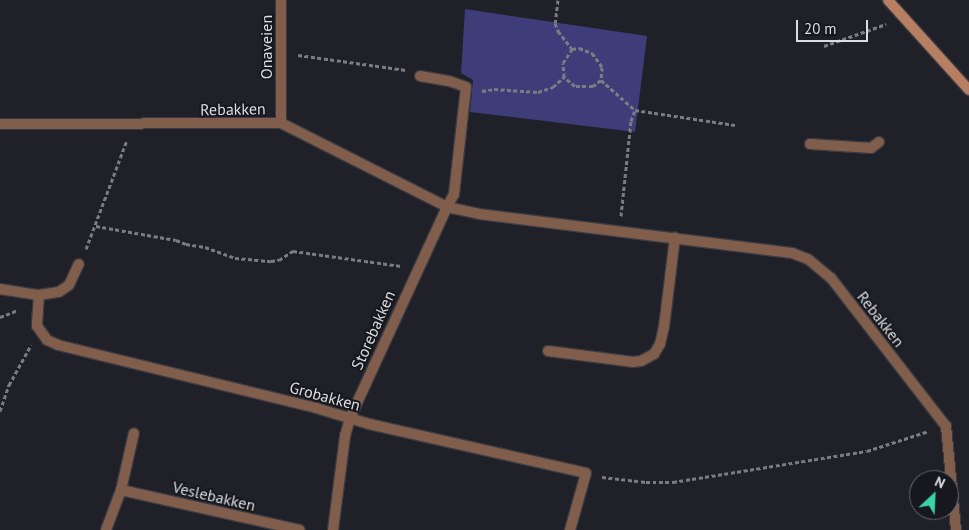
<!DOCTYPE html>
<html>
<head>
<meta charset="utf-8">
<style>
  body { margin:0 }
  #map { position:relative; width:969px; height:530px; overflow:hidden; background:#202128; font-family:"PT Sans",sans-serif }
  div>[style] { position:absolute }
  .green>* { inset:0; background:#3e3c79 }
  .path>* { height:3px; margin-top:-1.5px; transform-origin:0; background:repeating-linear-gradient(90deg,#7b7c82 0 4px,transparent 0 6.5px) }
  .roads { filter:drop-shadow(1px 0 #3a3b42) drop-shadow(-1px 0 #3a3b42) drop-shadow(0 1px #3a3b42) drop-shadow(0 -1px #3a3b42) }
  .service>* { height:10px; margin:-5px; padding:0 5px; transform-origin:5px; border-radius:5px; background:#815e4b }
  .minor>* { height:10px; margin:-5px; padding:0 5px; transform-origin:5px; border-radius:5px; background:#815e4b }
  .secondary>* { height:10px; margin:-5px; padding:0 5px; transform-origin:5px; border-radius:5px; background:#b77f62 }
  span { translate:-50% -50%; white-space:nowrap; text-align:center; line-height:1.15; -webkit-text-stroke:4px #17181e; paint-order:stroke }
  .street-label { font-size:16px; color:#dcdde1 }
  .north { position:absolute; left:909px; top:470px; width:50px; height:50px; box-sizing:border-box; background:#17181e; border:1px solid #66676c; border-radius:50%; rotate:25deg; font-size:14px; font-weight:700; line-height:20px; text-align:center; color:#dcdde1 }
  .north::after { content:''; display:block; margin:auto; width:18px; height:22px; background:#3ad4a5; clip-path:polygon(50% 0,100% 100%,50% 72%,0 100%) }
  .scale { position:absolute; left:796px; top:20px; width:72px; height:22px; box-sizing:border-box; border:2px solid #dcdde1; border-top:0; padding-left:6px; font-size:15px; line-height:18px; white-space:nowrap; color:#dcdde1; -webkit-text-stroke:4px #17181e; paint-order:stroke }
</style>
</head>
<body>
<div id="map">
  <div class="green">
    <i style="clip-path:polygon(465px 9px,647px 36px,635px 132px,470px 112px,473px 80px,461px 73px)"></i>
  </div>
  <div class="path">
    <i style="left:558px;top:0;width:23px;rotate:97deg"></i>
    <i style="left:555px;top:23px;width:9px;rotate:69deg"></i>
    <i style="left:558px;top:31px;width:23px;rotate:52deg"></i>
    <i style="left:824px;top:46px;width:66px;rotate:-19.5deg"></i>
    <i style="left:579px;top:48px;width:14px;rotate:21deg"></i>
    <i style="left:592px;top:53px;width:17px;rotate:54deg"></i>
    <i style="left:602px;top:67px;width:13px;rotate:94deg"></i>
    <i style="left:601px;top:80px;width:10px;rotate:143deg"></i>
    <i style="left:593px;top:86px;width:18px;rotate:180deg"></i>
    <i style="left:575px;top:86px;width:14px;rotate:-141deg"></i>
    <i style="left:564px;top:77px;width:14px;rotate:-94deg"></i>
    <i style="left:563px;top:63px;width:17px;rotate:-57deg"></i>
    <i style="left:572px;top:49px;width:7px;rotate:-8deg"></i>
    <i style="left:298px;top:55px;width:109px;rotate:7.9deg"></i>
    <i style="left:601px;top:80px;width:45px;rotate:41.4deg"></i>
    <i style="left:635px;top:110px;width:101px;rotate:8.5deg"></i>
    <i style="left:482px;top:91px;width:12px;rotate:-9deg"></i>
    <i style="left:494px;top:89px;width:44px;rotate:3.9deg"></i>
    <i style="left:538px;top:92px;width:16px;rotate:-18deg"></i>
    <i style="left:553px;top:87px;width:15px;rotate:-42deg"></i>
    <i style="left:621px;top:216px;width:96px;rotate:-84deg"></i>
    <i style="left:631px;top:121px;width:12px;rotate:-70deg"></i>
    <i style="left:96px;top:226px;width:81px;rotate:9.9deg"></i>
    <i style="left:176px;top:240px;width:11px;rotate:22deg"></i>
    <i style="left:186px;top:244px;width:19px;rotate:9deg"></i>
    <i style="left:205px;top:247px;width:32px;rotate:20deg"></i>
    <i style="left:235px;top:258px;width:36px;rotate:5deg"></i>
    <i style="left:271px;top:261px;width:8px;rotate:-7deg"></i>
    <i style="left:279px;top:260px;width:17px;rotate:-33deg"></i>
    <i style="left:293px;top:251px;width:109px;rotate:7.9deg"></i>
    <i style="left:86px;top:249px;width:116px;rotate:-69.4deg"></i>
    <i style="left:0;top:317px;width:19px;rotate:-21deg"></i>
    <i style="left:0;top:411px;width:28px;rotate:-71deg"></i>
    <i style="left:9px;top:385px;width:46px;rotate:-61.2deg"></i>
    <i style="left:602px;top:477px;width:44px;rotate:6.5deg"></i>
    <i style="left:646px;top:482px;width:27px"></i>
    <i style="left:673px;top:482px;width:196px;rotate:-9.1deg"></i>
    <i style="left:867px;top:451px;width:65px;rotate:-17.9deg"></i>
  </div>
  <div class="roads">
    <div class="service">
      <i style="left:420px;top:76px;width:29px;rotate:10deg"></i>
      <i style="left:449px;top:81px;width:18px;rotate:19deg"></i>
      <i style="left:466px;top:87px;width:108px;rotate:96.4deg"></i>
      <i style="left:454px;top:194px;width:15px;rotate:118deg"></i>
      <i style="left:810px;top:144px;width:61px;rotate:3.8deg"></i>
      <i style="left:871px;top:148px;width:10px;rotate:-37deg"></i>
      <i style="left:548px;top:351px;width:86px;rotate:7.4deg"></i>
      <i style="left:633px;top:362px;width:8px;rotate:-7deg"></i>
      <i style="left:641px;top:361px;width:15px;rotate:-28deg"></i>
      <i style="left:654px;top:354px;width:12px;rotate:-59deg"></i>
      <i style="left:660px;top:344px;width:17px;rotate:-77deg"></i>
      <i style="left:664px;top:327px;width:90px;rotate:-83deg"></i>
      <i style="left:121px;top:490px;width:58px;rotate:-77.2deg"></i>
      <i style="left:570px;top:530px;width:59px;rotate:-74.3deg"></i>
    </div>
    <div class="minor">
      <i style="left:281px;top:0;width:123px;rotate:90deg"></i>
      <i style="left:0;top:124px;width:281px;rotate:-0.2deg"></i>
      <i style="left:281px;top:123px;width:186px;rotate:26.8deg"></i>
      <i style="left:447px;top:207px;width:33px;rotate:12deg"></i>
      <i style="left:479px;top:214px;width:315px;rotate:7.1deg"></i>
      <i style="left:792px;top:253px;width:17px;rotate:21deg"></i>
      <i style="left:808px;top:259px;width:30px;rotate:40deg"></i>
      <i style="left:831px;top:278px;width:187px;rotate:52.2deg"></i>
      <i style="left:946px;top:426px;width:104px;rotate:84.5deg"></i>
      <i style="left:0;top:289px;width:39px;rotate:9deg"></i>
      <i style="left:39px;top:295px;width:20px;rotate:-9deg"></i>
      <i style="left:59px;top:292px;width:12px;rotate:-35deg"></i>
      <i style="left:69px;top:285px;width:23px;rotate:-65deg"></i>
      <i style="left:39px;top:295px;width:31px;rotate:94deg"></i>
      <i style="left:37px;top:326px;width:17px;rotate:54deg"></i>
      <i style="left:47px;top:340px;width:12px;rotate:24deg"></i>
      <i style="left:58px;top:345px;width:266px;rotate:13.7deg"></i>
      <i style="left:316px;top:408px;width:55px;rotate:16.8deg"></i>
      <i style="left:369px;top:424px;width:222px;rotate:12.7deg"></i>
      <i style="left:106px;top:530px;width:43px;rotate:-69.4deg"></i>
      <i style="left:121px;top:490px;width:183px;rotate:12.6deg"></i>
      <i style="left:333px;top:530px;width:95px;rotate:-82.7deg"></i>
      <i style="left:345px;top:436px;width:19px;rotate:-74deg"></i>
      <i style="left:350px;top:418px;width:232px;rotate:-65.3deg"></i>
    </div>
    <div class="secondary">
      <i style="left:888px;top:0;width:121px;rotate:48deg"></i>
    </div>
  </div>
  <div class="street-label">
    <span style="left:266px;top:47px;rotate:-90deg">Onaveien</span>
    <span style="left:233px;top:109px;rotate:-1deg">Rebakken</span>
    <span style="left:881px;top:319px;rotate:52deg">Rebakken</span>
    <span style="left:373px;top:330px;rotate:-66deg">Storebakken</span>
    <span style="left:325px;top:396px;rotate:15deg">Grobakken</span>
    <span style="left:214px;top:496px;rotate:13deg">Veslebakken</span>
  </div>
  <div class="north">N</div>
  <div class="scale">20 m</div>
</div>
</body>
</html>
